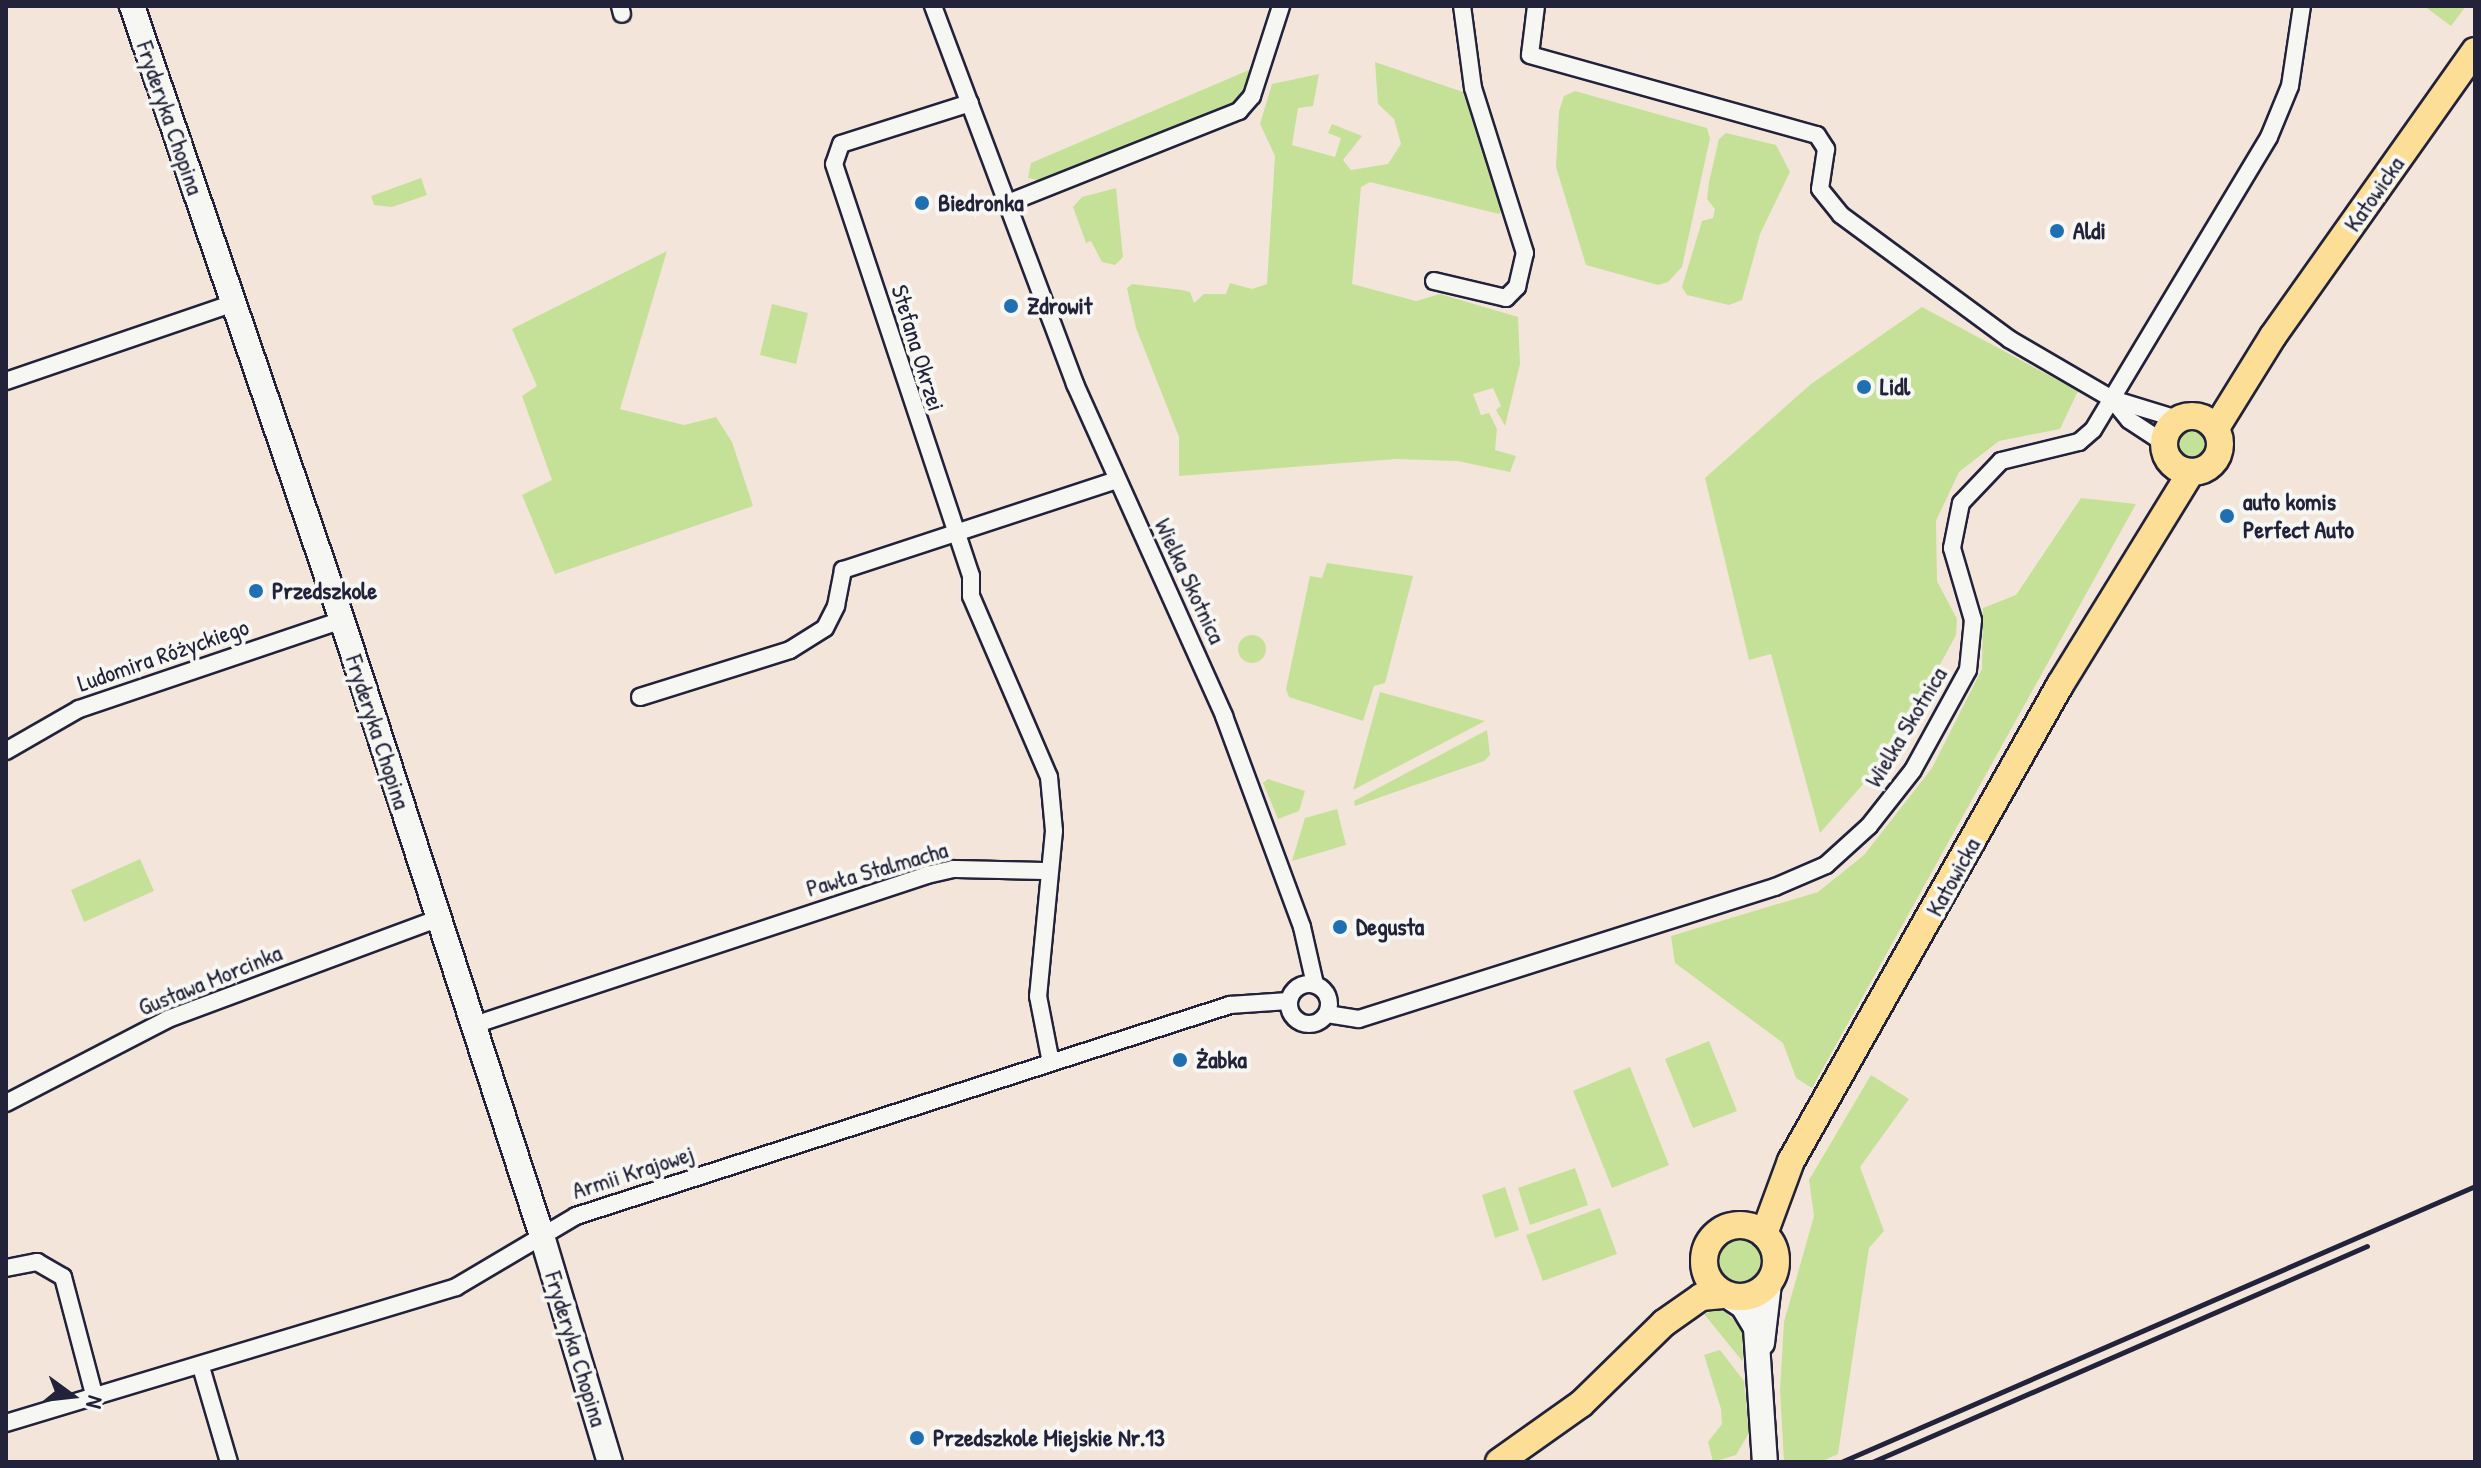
<!DOCTYPE html>
<html>
<head>
<meta charset="utf-8">
<style>
  body { margin:0 }
  #map { position:relative; width:2481px; height:1468px; overflow:hidden; background:#f4e5db; font-family:"Patrick Hand",sans-serif }
  div>[style] { position:absolute }
  .green>* { inset:0; background:#c5e198 }
  .round { border-radius:50% }
  .roads { filter:drop-shadow(2px 0 #22223b) drop-shadow(-2px 0 #22223b) drop-shadow(0 2px #22223b) drop-shadow(0 -2px #22223b) }
  .street>* { height:16px; margin:-8px; padding:0 8px; transform-origin:8px; border-radius:8px; background:#f6f6f2 }
  .street>.ring { margin:-8px; padding:0; box-sizing:content-box; background:none; border:16px solid #f6f6f2; border-radius:50% }
  .secondary>* { height:24px; margin:-12px; padding:0 12px; transform-origin:12px; border-radius:12px; background:#f6f6f2 }
  .primary>* { height:26px; margin:-13px; padding:0 13px; transform-origin:13px; border-radius:13px; background:#fdde96 }
  .primary>.ring { margin:-13px; padding:0; box-sizing:content-box; background:none; border:26px solid #fdde96; border-radius:50% }
  .rail>* { height:5px; margin:-2.5px; padding:0 2.5px; transform-origin:2.5px; border-radius:2.5px; background:#22223b }
  .dots>* { width:22px; height:22px; translate:-50% -50%; box-sizing:border-box; border:4px solid #f6f6f2; border-radius:50% }
  span { translate:-50% -50%; white-space:nowrap; text-align:center; line-height:1.15; -webkit-text-stroke:8px #f6f6f2; paint-order:stroke }
  .street-label { font-size:24px; color:#22223b }
  .poi-label { font-size:24px; color:#22223b; font-weight:700 }
  .left { translate:0 -50%; text-align:left }
  .frame { position:absolute; inset:0; border:8px solid #22223b; pointer-events:none }
  .north { position:absolute; left:32px; top:1356px; width:80px; height:80px; -webkit-text-stroke:6px #f6f6f2; paint-order:stroke; rotate:105deg; font-size:22px; font-weight:700; line-height:32px; text-align:center; color:#22223b }
  .north::after { content:''; display:block; margin:auto; width:28px; height:36px; background:#22223b; clip-path:polygon(50% 0,100% 100%,50% 72%,0 100%) }
</style>
</head>
<body>
<div id="map">
  <div class="green">
    <i style="clip-path:polygon(2424px 6px,2466px 6px,2451px 26px)"></i>
    <i style="clip-path:polygon(1375px 62px,1463px 92px,1503px 209px,1499px 214px,1370px 182px,1361px 187px,1352px 284px,1416px 301px,1440px 294px,1518px 317px,1520px 364px,1505px 426px,1496px 410px,1501px 406px,1493px 388px,1473px 394px,1481px 415px,1489px 413px,1497px 429px,1495px 450px,1516px 456px,1510px 472px,1457px 461px,1396px 459px,1179px 476px,1179px 437px,1136px 328px,1127px 288px,1132px 284px,1182px 290px,1190px 292px,1194px 303px,1204px 294px,1226px 294px,1230px 283px,1252px 289px,1267px 284px,1275px 156px,1260px 124px,1272px 84px,1319px 74px,1313px 106px,1298px 108px,1292px 145px,1335px 157px,1341px 138px,1328px 133px,1332px 124px,1362px 136px,1343px 160px,1351px 170px,1388px 164px,1401px 144px,1394px 119px,1378px 104px)"></i>
    <i style="clip-path:polygon(1249px 70px,1252px 78px,1235px 104px,1042px 181px,1028px 178px,1031px 163px)"></i>
    <i style="clip-path:polygon(1575px 91px,1707px 128px,1710px 138px,1682px 267px,1668px 282px,1658px 285px,1586px 265px,1556px 167px,1559px 111px,1564px 96px)"></i>
    <i style="clip-path:polygon(1726px 133px,1776px 145px,1790px 172px,1760px 234px,1742px 300px,1729px 305px,1687px 295px,1682px 287px,1702px 221px,1713px 218px,1715px 209px,1707px 199px,1709px 182px,1719px 139px)"></i>
    <i style="clip-path:polygon(421px 178px,427px 195px,392px 207px,374px 205px,371px 196px)"></i>
    <i style="clip-path:polygon(1116px 188px,1123px 257px,1115px 265px,1102px 262px,1091px 241px,1086px 243px,1073px 207px,1082px 197px)"></i>
    <i style="clip-path:polygon(667px 251px,620px 409px,684px 425px,716px 417px,732px 442px,753px 506px,555px 574px,522px 495px,552px 480px,522px 396px,537px 386px,512px 329px)"></i>
    <i style="clip-path:polygon(772px 304px,808px 313px,796px 364px,760px 355px)"></i>
    <i style="clip-path:polygon(1922px 307px,2078px 391px,2060px 429px,1999px 441px,1959px 472px,1936px 521px,1937px 581px,1957px 619px,1956px 635px,1895px 748px,1820px 833px,1771px 654px,1749px 660px,1705px 478px,1811px 384px)"></i>
    <i class="round" style="left:2179px;top:429px;width:28px;height:28px"></i>
    <i style="clip-path:polygon(2081px 498px,2136px 504px,1812px 1088px,1796px 1078px,1783px 1043px,1675px 963px,1671px 936px,1818px 892px,1864px 855px,1932px 768px,1982px 669px,1983px 608px,2016px 595px)"></i>
    <i style="clip-path:polygon(1327px 563px,1413px 576px,1385px 683px,1374px 686px,1363px 721px,1289px 697px,1286px 689px,1310px 576px,1322px 578px)"></i>
    <i class="round" style="left:1238px;top:635px;width:28px;height:28px"></i>
    <i style="clip-path:polygon(1380px 692px,1485px 721px,1353px 790px)"></i>
    <i style="clip-path:polygon(1487px 730px,1490px 755px,1484px 761px,1355px 806px,1354px 801px)"></i>
    <i style="clip-path:polygon(1268px 779px,1305px 791px,1299px 811px,1278px 819px,1263px 783px)"></i>
    <i style="clip-path:polygon(1337px 809px,1346px 845px,1292px 861px,1305px 818px)"></i>
    <i style="clip-path:polygon(140px 859px,154px 891px,84px 922px,71px 890px)"></i>
    <i style="clip-path:polygon(1709px 1041px,1737px 1111px,1693px 1128px,1665px 1059px)"></i>
    <i style="clip-path:polygon(1630px 1067px,1669px 1165px,1612px 1188px,1573px 1091px)"></i>
    <i style="clip-path:polygon(1871px 1075px,1909px 1099px,1860px 1167px,1884px 1231px,1869px 1248px,1838px 1454px,1820px 1462px,1784px 1462px,1780px 1390px,1784px 1322px,1814px 1216px,1809px 1180px)"></i>
    <i style="clip-path:polygon(1575px 1168px,1588px 1205px,1530px 1225px,1518px 1188px)"></i>
    <i style="clip-path:polygon(1505px 1187px,1519px 1230px,1495px 1238px,1482px 1195px)"></i>
    <i style="clip-path:polygon(1600px 1208px,1617px 1254px,1543px 1281px,1526px 1235px)"></i>
    <i class="round" style="left:1718px;top:1237px;width:46px;height:46px"></i>
    <i style="clip-path:polygon(1716px 1310px,1726px 1312px,1742px 1328px,1743px 1362px,1704px 1314px)"></i>
    <i style="clip-path:polygon(1720px 1350px,1744px 1381px,1749px 1433px,1736px 1455px,1713px 1462px,1708px 1442px,1722px 1424px,1721px 1409px,1704px 1355px)"></i>
  </div>
  <div class="roads">
    <div class="street">
      <i style="left:620px;top:6px;width:8px;rotate:76deg"></i>
      <i style="left:933px;top:6px;width:404px;rotate:69.4deg"></i>
      <i style="left:1075px;top:384px;width:364px;rotate:65.8deg"></i>
      <i style="left:1224px;top:716px;width:225px;rotate:69.7deg"></i>
      <i style="left:1302px;top:927px;width:58px;rotate:77.2deg"></i>
      <i style="left:1536px;top:6px;width:49px;rotate:97deg"></i>
      <i style="left:1530px;top:55px;width:298px;rotate:15.6deg"></i>
      <i style="left:1817px;top:135px;width:17px;rotate:57deg"></i>
      <i style="left:1826px;top:149px;width:40px;rotate:98.5deg"></i>
      <i style="left:1820px;top:189px;width:33px;rotate:51deg"></i>
      <i style="left:1841px;top:215px;width:209px;rotate:36.4deg"></i>
      <i style="left:2009px;top:339px;width:119px;rotate:30.2deg"></i>
      <i style="left:2112px;top:399px;width:69px;rotate:16.9deg"></i>
      <i style="left:970px;top:103px;width:135px;rotate:162.4deg"></i>
      <i style="left:841px;top:144px;width:21px;rotate:109deg"></i>
      <i style="left:834px;top:164px;width:434px;rotate:71.6deg"></i>
      <i style="left:971px;top:576px;width:20px;rotate:90deg"></i>
      <i style="left:971px;top:596px;width:197px;rotate:66.7deg"></i>
      <i style="left:1049px;top:777px;width:54px;rotate:84.7deg"></i>
      <i style="left:1054px;top:831px;width:166px;rotate:95.5deg"></i>
      <i style="left:1038px;top:996px;width:68px;rotate:79deg"></i>
      <i style="left:1008px;top:203px;width:249px;rotate:-21.7deg"></i>
      <i style="left:1239px;top:111px;width:20px;rotate:-49deg"></i>
      <i style="left:1252px;top:96px;width:95px;rotate:-72.1deg"></i>
      <i style="left:1434px;top:281px;width:74px;rotate:13.3deg"></i>
      <i style="left:1506px;top:298px;width:16px;rotate:-45deg"></i>
      <i style="left:1517px;top:287px;width:35px;rotate:-77deg"></i>
      <i style="left:1525px;top:253px;width:173px;rotate:-107.5deg"></i>
      <i style="left:1473px;top:88px;width:83px;rotate:-97.6deg"></i>
      <i style="left:6px;top:381px;width:241px;rotate:-18.9deg"></i>
      <i style="left:2112px;top:399px;width:27px;rotate:51deg"></i>
      <i style="left:2129px;top:420px;width:42px;rotate:33.3deg"></i>
      <i style="left:640px;top:697px;width:157px;rotate:-17.4deg"></i>
      <i style="left:790px;top:650px;width:41px;rotate:-32.2deg"></i>
      <i style="left:825px;top:628px;width:25px;rotate:-63deg"></i>
      <i style="left:836px;top:606px;width:37px;rotate:-79deg"></i>
      <i style="left:843px;top:570px;width:287px;rotate:-18.2deg"></i>
      <i style="left:6px;top:751px;width:84px;rotate:-29.9deg"></i>
      <i style="left:79px;top:709px;width:278px;rotate:-18.7deg"></i>
      <i class="ring" style="left:1289px;top:984px;width:24px;height:24px"></i>
      <i style="left:1327px;top:1014px;width:32px;rotate:9deg"></i>
      <i style="left:1359px;top:1019px;width:436px;rotate:-17.6deg"></i>
      <i style="left:1775px;top:887px;width:56px;rotate:-23.3deg"></i>
      <i style="left:1826px;top:865px;width:58px;rotate:-42.2deg"></i>
      <i style="left:1869px;top:826px;width:71px;rotate:-51.8deg"></i>
      <i style="left:1913px;top:770px;width:114px;rotate:-61.2deg"></i>
      <i style="left:1968px;top:670px;width:50px;rotate:-84.3deg"></i>
      <i style="left:1973px;top:620px;width:75px;rotate:-106.3deg"></i>
      <i style="left:1952px;top:548px;width:46px;rotate:-78.7deg"></i>
      <i style="left:1961px;top:503px;width:58px;rotate:-46.4deg"></i>
      <i style="left:2001px;top:461px;width:80px;rotate:-13.7deg"></i>
      <i style="left:2079px;top:442px;width:18px;rotate:-41deg"></i>
      <i style="left:2093px;top:430px;width:342px;rotate:-59deg"></i>
      <i style="left:2269px;top:137px;width:55px;rotate:-67.6deg"></i>
      <i style="left:2290px;top:86px;width:81px;rotate:-81.5deg"></i>
      <i style="left:474px;top:1025px;width:477px;rotate:-18.3deg"></i>
      <i style="left:927px;top:875px;width:27px;rotate:-13deg"></i>
      <i style="left:953px;top:869px;width:94px;rotate:1.2deg"></i>
      <i style="left:6px;top:1103px;width:182px;rotate:-27.4deg"></i>
      <i style="left:168px;top:1019px;width:289px;rotate:-20.4deg"></i>
      <i style="left:6px;top:1268px;width:32px;rotate:-11deg"></i>
      <i style="left:37px;top:1262px;width:30px;rotate:30deg"></i>
      <i style="left:63px;top:1277px;width:125px;rotate:75.2deg"></i>
      <i style="left:201px;top:1367px;width:99px;rotate:73.6deg"></i>
      <i style="left:6px;top:1423px;width:470px;rotate:-16.8deg"></i>
      <i style="left:456px;top:1287px;width:139px;rotate:-30.6deg"></i>
      <i style="left:576px;top:1216px;width:687px;rotate:-17.88deg"></i>
      <i style="left:1230px;top:1005px;width:58px;rotate:-3.9deg"></i>
    </div>
    <div class="secondary">
      <i style="left:132px;top:6px;width:649px;rotate:71.12deg"></i>
      <i style="left:342px;top:620px;width:648px;rotate:72.01deg"></i>
      <i style="left:542px;top:1236px;width:236px;rotate:73.3deg"></i>
      <i style="left:1726px;top:1295px;width:20px;rotate:33deg"></i>
      <i style="left:1743px;top:1306px;width:26px;rotate:59deg"></i>
      <i style="left:1756px;top:1328px;width:134px;rotate:86.2deg"></i>
      <i style="left:1762px;top:1343px;width:60px;rotate:-83.3deg"></i>
    </div>
    <div class="primary">
      <i class="ring" style="left:2164px;top:416px;width:30px;height:30px"></i>
      <i style="left:2216px;top:428px;width:108px;rotate:-58.2deg"></i>
      <i style="left:2273px;top:336px;width:349px;rotate:-54.7deg"></i>
      <i class="ring" style="left:1704px;top:1225px;width:46px;height:46px"></i>
      <i style="left:1764px;top:1234px;width:78px;rotate:-69.7deg"></i>
      <i style="left:1791px;top:1161px;width:547px;rotate:-60.53deg"></i>
      <i style="left:2060px;top:685px;width:250px;rotate:-58.4deg"></i>
      <i style="left:1499px;top:1462px;width:100px;rotate:-35.3deg"></i>
      <i style="left:1581px;top:1404px;width:116px;rotate:-44.3deg"></i>
      <i style="left:1664px;top:1323px;width:45px;rotate:-35.1deg"></i>
      <i style="left:1701px;top:1297px;width:25px;rotate:-5deg"></i>
    </div>
  </div>
  <div class="rail">
    <i style="left:1841px;top:1462px;width:691px;rotate:-23.52deg"></i>
    <i style="left:1872px;top:1462px;width:540px;rotate:-23.57deg"></i>
  </div>
  <div class="dots">
    <i style="left:922px;top:203px;background:#1f6fb2"></i>
    <i style="left:2057px;top:231px;background:#1f6fb2"></i>
    <i style="left:1011px;top:306px;background:#1f6fb2"></i>
    <i style="left:1864px;top:387px;background:#1f6fb2"></i>
    <i style="left:2227px;top:516px;background:#1f6fb2"></i>
    <i style="left:256px;top:591px;background:#1f6fb2"></i>
    <i style="left:1340px;top:927px;background:#1f6fb2"></i>
    <i style="left:1180px;top:1060px;background:#1f6fb2"></i>
    <i style="left:917px;top:1438px;background:#1f6fb2"></i>
  </div>
  <div class="street-label">
    <span style="left:170px;top:118px;rotate:71deg">Fryderyka Chopina</span>
    <span style="left:2374px;top:194px;rotate:-55deg">Katowicka</span>
    <span style="left:918px;top:348px;rotate:73deg">Stefana Okrzei</span>
    <span style="left:1190px;top:581px;rotate:65deg">Wielka Skotnica</span>
    <span style="left:163px;top:655px;rotate:-19deg">Ludomira Różyckiego</span>
    <span style="left:1906px;top:727px;rotate:-59deg">Wielka Skotnica</span>
    <span style="left:378px;top:732px;rotate:72deg">Fryderyka Chopina</span>
    <span style="left:877px;top:869px;rotate:-16deg">Pawła Stalmacha</span>
    <span style="left:1953px;top:877px;rotate:-61deg">Katowicka</span>
    <span style="left:210px;top:980px;rotate:-22deg">Gustawa Morcinka</span>
    <span style="left:633px;top:1172px;rotate:-18deg">Armii Krajowej</span>
    <span style="left:576px;top:1349px;rotate:73deg">Fryderyka Chopina</span>
  </div>
  <div class="poi-label">
    <span class="left" style="left:938px;top:203px">Biedronka</span>
    <span class="left" style="left:2073px;top:231px">Aldi</span>
    <span class="left" style="left:1027px;top:306px">Zdrowit</span>
    <span class="left" style="left:1880px;top:387px">Lidl</span>
    <span class="left" style="left:2243px;top:516px">auto komis<br>Perfect Auto</span>
    <span class="left" style="left:272px;top:591px">Przedszkole</span>
    <span class="left" style="left:1356px;top:927px">Degusta</span>
    <span class="left" style="left:1196px;top:1060px">Żabka</span>
    <span class="left" style="left:933px;top:1438px">Przedszkole Miejskie Nr.13</span>
  </div>
  <div class="frame"></div>
  <div class="north">N</div>
</div>
</body>
</html>
